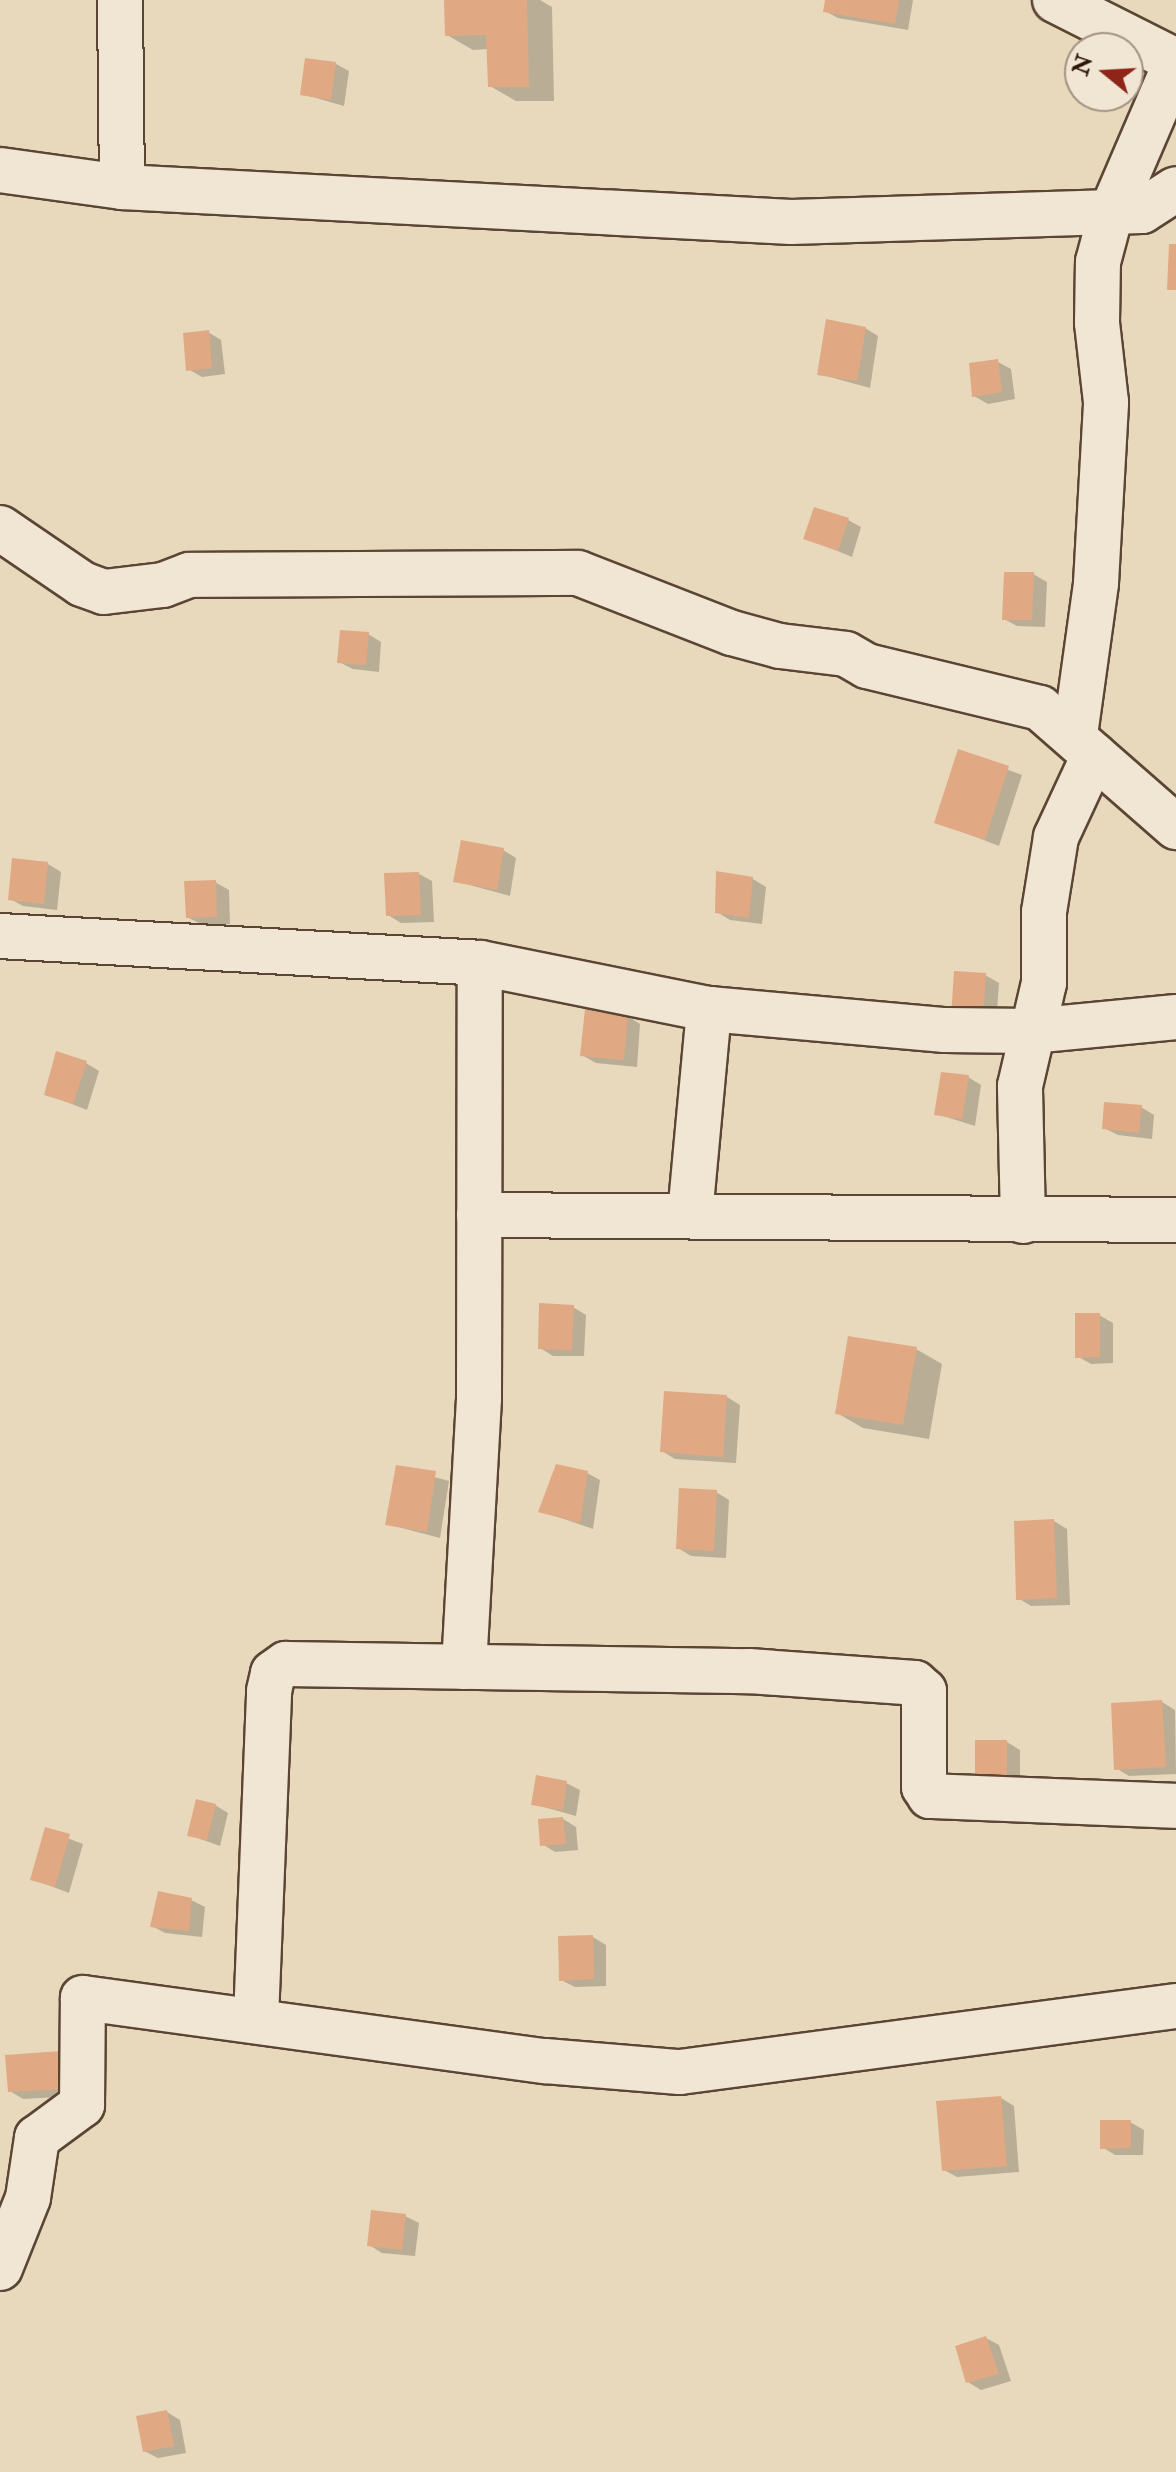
<!DOCTYPE html>
<html>
<head>
<meta charset="utf-8">
<style>
  body { margin:0 }
  #map { position:relative; width:1176px; height:2472px; overflow:hidden; background:#e8d9bc; font-family:"IM FELL Double Pica",serif }
  div>[style] { position:absolute }
  .shadow>* { inset:0; background:#0003 }
  .building>* { inset:0; background:#e1a983 }
  .roads { filter:drop-shadow(2px 0 #5b4534) drop-shadow(-2px 0 #5b4534) drop-shadow(0 2px #5b4534) drop-shadow(0 -2px #5b4534) }
  .street>* { height:44px; margin:-22px; padding:0 22px; transform-origin:22px; border-radius:22px; background:#f0e6d3 }
  span { translate:-50% -50%; white-space:nowrap; text-align:center; line-height:1.15; -webkit-text-stroke:7px #f0e6d3; paint-order:stroke }
  .north { position:absolute; left:1064px; top:32px; width:80px; height:80px; box-sizing:border-box; background:#f0e6d3; border:2px solid #a29281; border-radius:50%; rotate:288deg; font-size:22px; font-weight:700; line-height:32px; text-align:center; color:#2c1407 }
  .north::after { content:''; display:block; margin:auto; width:28px; height:36px; background:#8f2418; clip-path:polygon(50% 0,100% 100%,50% 72%,0 100%) }
</style>
</head>
<body>
<div id="map">
  <div class="shadow">
    <i style="clip-path:polygon(446px 0,540px 0,552px 7px,554px 101px,516px 101px,490px 86px,489px 49px,473px 50px,447px 35px)"></i>
    <i style="clip-path:polygon(827px 0,913px 0,908px 30px,838px 18px,825px 11px)"></i>
    <i style="clip-path:polygon(336px 64px,349px 71px,344px 106px,302px 94px)"></i>
    <i style="clip-path:polygon(865px 328px,878px 336px,870px 388px,819px 374px)"></i>
    <i style="clip-path:polygon(208px 332px,221px 340px,225px 374px,202px 377px,188px 369px)"></i>
    <i style="clip-path:polygon(998px 362px,1011px 369px,1015px 399px,988px 404px,974px 396px)"></i>
    <i style="clip-path:polygon(848px 520px,861px 527px,852px 557px,806px 538px)"></i>
    <i style="clip-path:polygon(1033px 574px,1047px 582px,1045px 627px,1017px 626px,1004px 619px)"></i>
    <i style="clip-path:polygon(368px 634px,381px 642px,379px 672px,353px 669px,339px 662px)"></i>
    <i style="clip-path:polygon(960px 752px,1022px 775px,999px 846px,937px 822px)"></i>
    <i style="clip-path:polygon(503px 850px,516px 858px,510px 896px,455px 881px)"></i>
    <i style="clip-path:polygon(48px 864px,61px 872px,57px 910px,23px 906px,10px 899px)"></i>
    <i style="clip-path:polygon(419px 874px,432px 881px,434px 922px,401px 923px,388px 915px)"></i>
    <i style="clip-path:polygon(753px 879px,766px 887px,762px 924px,730px 920px,717px 912px)"></i>
    <i style="clip-path:polygon(215px 882px,229px 890px,230px 924px,201px 924px,187px 917px)"></i>
    <i style="clip-path:polygon(985px 975px,999px 983px,996px 1026px,967px 1024px)"></i>
    <i style="clip-path:polygon(627px 1016px,640px 1024px,637px 1067px,596px 1063px,582px 1055px)"></i>
    <i style="clip-path:polygon(86px 1063px,99px 1071px,87px 1110px,46px 1094px)"></i>
    <i style="clip-path:polygon(968px 1077px,981px 1085px,975px 1126px,937px 1114px)"></i>
    <i style="clip-path:polygon(1141px 1107px,1154px 1115px,1152px 1139px,1118px 1135px,1104px 1128px)"></i>
    <i style="clip-path:polygon(573px 1307px,586px 1315px,584px 1356px,553px 1356px,540px 1348px)"></i>
    <i style="clip-path:polygon(1099px 1315px,1113px 1323px,1113px 1363px,1091px 1364px,1077px 1356px)"></i>
    <i style="clip-path:polygon(916px 1349px,942px 1364px,929px 1439px,863px 1428px,837px 1413px)"></i>
    <i style="clip-path:polygon(727px 1397px,740px 1405px,736px 1463px,675px 1459px,662px 1451px)"></i>
    <i style="clip-path:polygon(397px 1467px,449px 1481px,440px 1538px,387px 1524px)"></i>
    <i style="clip-path:polygon(587px 1473px,600px 1480px,593px 1529px,541px 1511px)"></i>
    <i style="clip-path:polygon(716px 1492px,729px 1500px,726px 1558px,691px 1556px,678px 1548px)"></i>
    <i style="clip-path:polygon(1054px 1521px,1067px 1529px,1070px 1605px,1031px 1606px,1018px 1598px)"></i>
    <i style="clip-path:polygon(1162px 1702px,1175px 1710px,1176px 1774px,1129px 1776px,1116px 1768px)"></i>
    <i style="clip-path:polygon(977px 1742px,1007px 1742px,1020px 1750px,1020px 1799px)"></i>
    <i style="clip-path:polygon(566px 1783px,580px 1790px,576px 1816px,533px 1804px)"></i>
    <i style="clip-path:polygon(215px 1805px,228px 1813px,220px 1846px,189px 1835px)"></i>
    <i style="clip-path:polygon(563px 1819px,576px 1827px,578px 1850px,555px 1852px,542px 1844px)"></i>
    <i style="clip-path:polygon(46px 1830px,83px 1844px,69px 1893px,32px 1879px)"></i>
    <i style="clip-path:polygon(191px 1900px,205px 1907px,202px 1937px,165px 1933px,152px 1926px)"></i>
    <i style="clip-path:polygon(593px 1937px,606px 1945px,606px 1986px,575px 1987px,561px 1980px)"></i>
    <i style="clip-path:polygon(60px 2053px,76px 2096px,23px 2099px,10px 2091px)"></i>
    <i style="clip-path:polygon(1001px 2098px,1014px 2106px,1019px 2172px,957px 2177px,944px 2170px)"></i>
    <i style="clip-path:polygon(1130px 2122px,1144px 2130px,1143px 2155px,1115px 2155px,1102px 2147px)"></i>
    <i style="clip-path:polygon(405px 2216px,419px 2223px,415px 2256px,382px 2253px,369px 2245px)"></i>
    <i style="clip-path:polygon(986px 2338px,999px 2345px,1011px 2381px,981px 2390px,968px 2382px)"></i>
    <i style="clip-path:polygon(167px 2412px,180px 2420px,186px 2453px,158px 2458px,144px 2451px)"></i>
  </div>
  <div class="building">
    <i style="clip-path:polygon(444px 0,527px 0,529px 87px,488px 87px,486px 35px,445px 36px)"></i>
    <i style="clip-path:polygon(825px 0,899px 0,895px 24px,823px 12px)"></i>
    <i style="clip-path:polygon(305px 58px,336px 62px,331px 100px,300px 95px)"></i>
    <i style="clip-path:polygon(1169px 244px,1176px 244px,1176px 290px,1167px 290px)"></i>
    <i style="clip-path:polygon(826px 319px,866px 327px,857px 381px,817px 375px)"></i>
    <i style="clip-path:polygon(209px 330px,212px 368px,186px 371px,183px 333px)"></i>
    <i style="clip-path:polygon(998px 359px,1002px 392px,972px 397px,969px 363px)"></i>
    <i style="clip-path:polygon(814px 507px,849px 518px,838px 551px,803px 539px)"></i>
    <i style="clip-path:polygon(1004px 572px,1034px 572px,1032px 620px,1002px 620px)"></i>
    <i style="clip-path:polygon(340px 630px,369px 632px,366px 665px,337px 663px)"></i>
    <i style="clip-path:polygon(958px 749px,1009px 766px,985px 840px,934px 823px)"></i>
    <i style="clip-path:polygon(461px 840px,504px 848px,497px 890px,453px 882px)"></i>
    <i style="clip-path:polygon(12px 858px,48px 862px,44px 904px,8px 900px)"></i>
    <i style="clip-path:polygon(716px 871px,753px 877px,749px 918px,715px 913px)"></i>
    <i style="clip-path:polygon(419px 872px,421px 915px,386px 916px,384px 873px)"></i>
    <i style="clip-path:polygon(216px 880px,217px 917px,186px 918px,184px 881px)"></i>
    <i style="clip-path:polygon(954px 971px,986px 973px,983px 1020px,951px 1017px)"></i>
    <i style="clip-path:polygon(585px 1009px,628px 1014px,624px 1060px,580px 1056px)"></i>
    <i style="clip-path:polygon(56px 1051px,87px 1061px,73px 1104px,44px 1095px)"></i>
    <i style="clip-path:polygon(941px 1072px,969px 1075px,962px 1119px,934px 1115px)"></i>
    <i style="clip-path:polygon(1104px 1102px,1142px 1105px,1139px 1133px,1102px 1129px)"></i>
    <i style="clip-path:polygon(539px 1303px,574px 1305px,572px 1350px,538px 1349px)"></i>
    <i style="clip-path:polygon(1075px 1313px,1100px 1313px,1100px 1357px,1075px 1358px)"></i>
    <i style="clip-path:polygon(848px 1336px,917px 1347px,903px 1425px,835px 1414px)"></i>
    <i style="clip-path:polygon(664px 1391px,727px 1395px,723px 1457px,660px 1452px)"></i>
    <i style="clip-path:polygon(556px 1464px,588px 1471px,580px 1523px,538px 1512px)"></i>
    <i style="clip-path:polygon(396px 1465px,436px 1471px,427px 1532px,385px 1525px)"></i>
    <i style="clip-path:polygon(679px 1488px,717px 1490px,714px 1551px,676px 1549px)"></i>
    <i style="clip-path:polygon(1054px 1519px,1057px 1598px,1016px 1600px,1014px 1521px)"></i>
    <i style="clip-path:polygon(1162px 1700px,1166px 1767px,1114px 1770px,1111px 1703px)"></i>
    <i style="clip-path:polygon(975px 1740px,1007px 1740px,1007px 1793px,975px 1794px)"></i>
    <i style="clip-path:polygon(536px 1775px,567px 1781px,563px 1810px,531px 1805px)"></i>
    <i style="clip-path:polygon(196px 1799px,216px 1804px,207px 1840px,187px 1836px)"></i>
    <i style="clip-path:polygon(563px 1817px,566px 1844px,540px 1846px,538px 1819px)"></i>
    <i style="clip-path:polygon(45px 1827px,70px 1834px,55px 1887px,30px 1880px)"></i>
    <i style="clip-path:polygon(158px 1891px,192px 1898px,189px 1931px,150px 1927px)"></i>
    <i style="clip-path:polygon(593px 1935px,594px 1979px,559px 1981px,558px 1936px)"></i>
    <i style="clip-path:polygon(61px 2051px,63px 2089px,8px 2092px,5px 2055px)"></i>
    <i style="clip-path:polygon(1001px 2096px,1007px 2166px,942px 2171px,936px 2101px)"></i>
    <i style="clip-path:polygon(1100px 2120px,1131px 2120px,1131px 2148px,1100px 2149px)"></i>
    <i style="clip-path:polygon(371px 2210px,406px 2214px,402px 2250px,367px 2246px)"></i>
    <i style="clip-path:polygon(986px 2336px,999px 2374px,966px 2383px,955px 2346px)"></i>
    <i style="clip-path:polygon(167px 2410px,174px 2446px,143px 2452px,136px 2416px)"></i>
  </div>
  <div class="roads">
    <div class="street">
      <i style="left:120px;top:0;width:187px;rotate:89.4deg"></i>
      <i style="left:1055px;top:0;width:136px;rotate:26.8deg"></i>
      <i style="left:0;top:170px;width:123px;rotate:7.9deg"></i>
      <i style="left:122px;top:187px;width:670px;rotate:2.99deg"></i>
      <i style="left:791px;top:222px;width:351px;rotate:-1.8deg"></i>
      <i style="left:1142px;top:211px;width:40px;rotate:-32.9deg"></i>
      <i style="left:0;top:528px;width:99px;rotate:34.3deg"></i>
      <i style="left:82px;top:584px;width:23px;rotate:20deg"></i>
      <i style="left:104px;top:592px;width:59px;rotate:-6.8deg"></i>
      <i style="left:163px;top:585px;width:28px;rotate:-21deg"></i>
      <i style="left:189px;top:575px;width:389px;rotate:-0.3deg"></i>
      <i style="left:578px;top:573px;width:165px;rotate:21.3deg"></i>
      <i style="left:732px;top:633px;width:50px;rotate:15.2deg"></i>
      <i style="left:780px;top:646px;width:66px;rotate:6.9deg"></i>
      <i style="left:846px;top:654px;width:24px;rotate:30deg"></i>
      <i style="left:867px;top:666px;width:178px;rotate:13.6deg"></i>
      <i style="left:1040px;top:708px;width:181px;rotate:41.2deg"></i>
      <i style="left:1075px;top:735px;width:153px;rotate:-82.1deg"></i>
      <i style="left:1096px;top:583px;width:181px;rotate:-86.8deg"></i>
      <i style="left:1106px;top:402px;width:80px;rotate:-96.5deg"></i>
      <i style="left:1097px;top:323px;width:61px;rotate:-89.1deg"></i>
      <i style="left:1098px;top:262px;width:51px;rotate:-75.1deg"></i>
      <i style="left:1111px;top:213px;width:164px;rotate:-66.7deg"></i>
      <i style="left:0;top:936px;width:481px;rotate:3.2deg"></i>
      <i style="left:480px;top:963px;width:234px;rotate:11.4deg"></i>
      <i style="left:709px;top:1009px;width:237px;rotate:5.1deg"></i>
      <i style="left:945px;top:1030px;width:86px;rotate:0.7deg"></i>
      <i style="left:1031px;top:1031px;width:146px;rotate:-5.5deg"></i>
      <i style="left:479px;top:1215px;width:697px;rotate:0.41deg"></i>
      <i style="left:690px;top:1215px;width:207px;rotate:-84.7deg"></i>
      <i style="left:1023px;top:1221px;width:135px;rotate:-91.3deg"></i>
      <i style="left:1020px;top:1086px;width:106px;rotate:-76.9deg"></i>
      <i style="left:1044px;top:983px;width:71px;rotate:-90deg"></i>
      <i style="left:1044px;top:912px;width:76px;rotate:-80.9deg"></i>
      <i style="left:1056px;top:837px;width:90px;rotate:-65.1deg"></i>
      <i style="left:464px;top:1667px;width:269px;rotate:-86.8deg"></i>
      <i style="left:479px;top:1398px;width:435px;rotate:-89.9deg"></i>
      <i style="left:256px;top:2019px;width:328px;rotate:-87.7deg"></i>
      <i style="left:269px;top:1691px;width:18px;rotate:-77deg"></i>
      <i style="left:273px;top:1673px;width:16px;rotate:-35deg"></i>
      <i style="left:286px;top:1664px;width:463px;rotate:0.9deg"></i>
      <i style="left:749px;top:1671px;width:166px;rotate:4.1deg"></i>
      <i style="left:915px;top:1683px;width:12px;rotate:42deg"></i>
      <i style="left:924px;top:1691px;width:96px;rotate:90deg"></i>
      <i style="left:924px;top:1787px;width:11px;rotate:56deg"></i>
      <i style="left:930px;top:1796px;width:246px;rotate:2.3deg"></i>
      <i style="left:0;top:2268px;width:75px;rotate:-68.2deg"></i>
      <i style="left:28px;top:2198px;width:61px;rotate:-81.5deg"></i>
      <i style="left:37px;top:2138px;width:56px;rotate:-36.3deg"></i>
      <i style="left:82px;top:2105px;width:107px;rotate:-89.5deg"></i>
      <i style="left:83px;top:1998px;width:466px;rotate:7.8deg"></i>
      <i style="left:545px;top:2061px;width:135px;rotate:4.7deg"></i>
      <i style="left:680px;top:2072px;width:500px;rotate:-7.58deg"></i>
    </div>
  </div>
  <div class="north">N</div>
</div>
</body>
</html>
